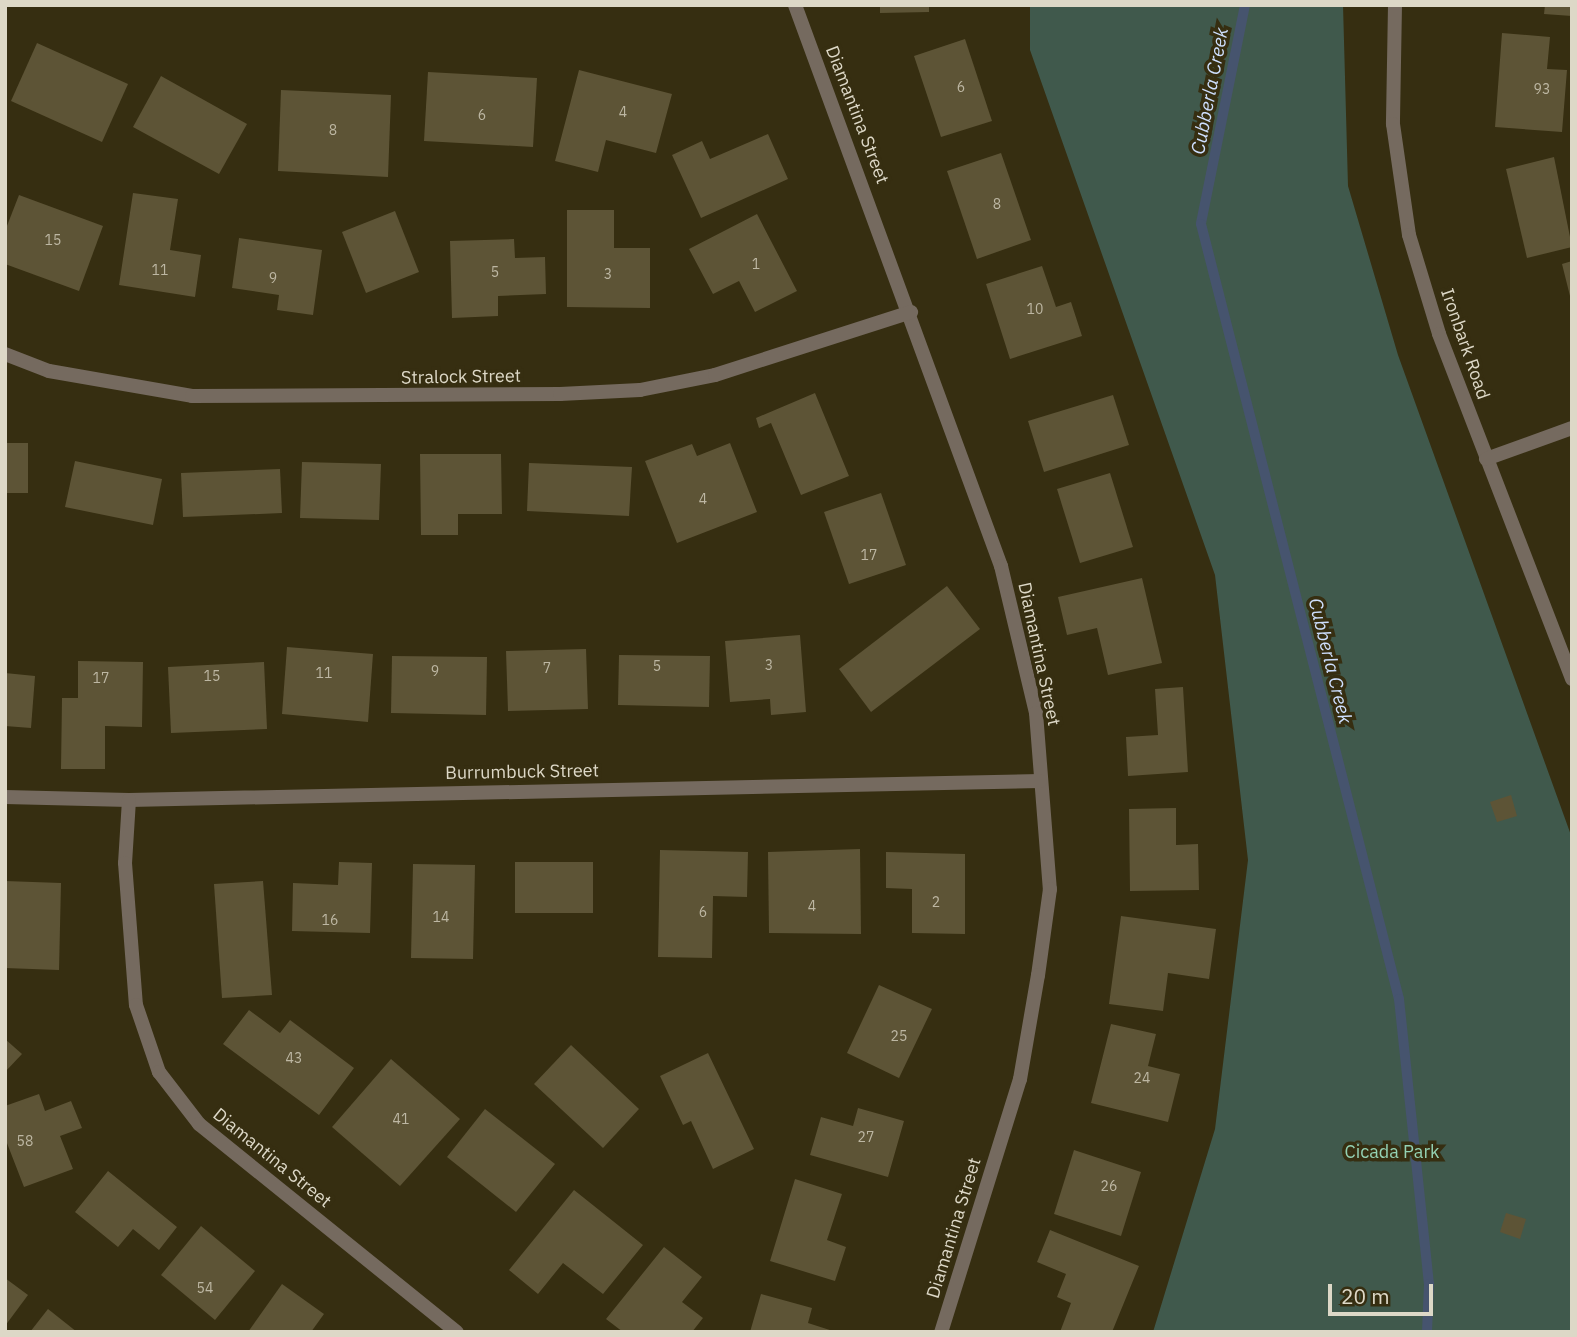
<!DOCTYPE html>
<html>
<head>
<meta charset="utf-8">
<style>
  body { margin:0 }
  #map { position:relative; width:1577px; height:1337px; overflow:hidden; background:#362e11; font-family:"IBM Plex Sans",sans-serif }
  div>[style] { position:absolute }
  .green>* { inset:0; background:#40594c }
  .stream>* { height:10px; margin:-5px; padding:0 5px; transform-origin:5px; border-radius:5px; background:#46546e }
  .building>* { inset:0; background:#5d5436 }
  .street>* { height:14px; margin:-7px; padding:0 7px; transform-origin:7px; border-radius:7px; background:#756a5f }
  span { translate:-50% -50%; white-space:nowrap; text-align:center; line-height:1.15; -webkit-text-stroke:7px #362e11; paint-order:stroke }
  .number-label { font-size:14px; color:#bdb7a3 }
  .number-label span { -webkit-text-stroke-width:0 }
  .street-label { font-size:18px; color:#ddd8c7 }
  .park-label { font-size:18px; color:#94d2b4 }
  .water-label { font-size:19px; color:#cedffe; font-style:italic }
  .frame { position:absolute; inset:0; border:7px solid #ddd8c7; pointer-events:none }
  .scale { position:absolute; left:1328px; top:1284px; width:105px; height:32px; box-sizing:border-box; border:4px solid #ddd8c7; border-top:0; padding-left:9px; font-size:21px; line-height:24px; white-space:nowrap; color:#ddd8c7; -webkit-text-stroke:5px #362e11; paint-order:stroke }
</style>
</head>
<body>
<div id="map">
  <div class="green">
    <i style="clip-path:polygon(1030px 5px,1343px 5px,1348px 186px,1398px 355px,1572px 838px,1572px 1332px,1153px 1332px,1215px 1129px,1248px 860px,1215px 575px,1030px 50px)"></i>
  </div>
  <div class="stream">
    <i style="left:1245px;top:5px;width:223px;rotate:101.4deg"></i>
    <i style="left:1201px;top:224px;width:800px;rotate:75.67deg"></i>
    <i style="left:1399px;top:999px;width:287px;rotate:84deg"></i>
    <i style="left:1429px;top:1284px;width:48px;rotate:92.4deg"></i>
  </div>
  <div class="building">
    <i style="clip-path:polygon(880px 5px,929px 5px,929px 12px,880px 13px)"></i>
    <i style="clip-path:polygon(1545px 5px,1572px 5px,1572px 16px,1544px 14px)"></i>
    <i style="clip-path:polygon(1502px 33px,1550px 37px,1547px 69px,1567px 70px,1562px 132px,1495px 127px)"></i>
    <i style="clip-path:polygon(965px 39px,992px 121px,941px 137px,914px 56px)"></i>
    <i style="clip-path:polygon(37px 43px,128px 84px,102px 142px,11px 101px)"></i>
    <i style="clip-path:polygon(579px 70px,672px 94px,656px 153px,606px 140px,598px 172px,555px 161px)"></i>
    <i style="clip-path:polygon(428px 72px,537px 78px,533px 147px,424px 141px)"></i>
    <i style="clip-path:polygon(161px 76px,247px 124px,219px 174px,133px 127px)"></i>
    <i style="clip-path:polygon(281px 90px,391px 95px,388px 177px,278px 171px)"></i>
    <i style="clip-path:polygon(768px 134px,788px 179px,701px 218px,672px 155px,702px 141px,710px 159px)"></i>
    <i style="clip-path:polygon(1001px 153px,1031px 240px,977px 259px,947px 171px)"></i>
    <i style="clip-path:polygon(1554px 157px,1572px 247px,1527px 258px,1506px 169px)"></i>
    <i style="clip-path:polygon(133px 193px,178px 199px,170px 250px,201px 255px,195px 297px,119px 285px)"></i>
    <i style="clip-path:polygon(19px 195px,103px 226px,79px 291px,5px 264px,5px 231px)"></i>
    <i style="clip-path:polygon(567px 210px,614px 210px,614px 248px,650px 248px,650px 308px,567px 307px)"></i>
    <i style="clip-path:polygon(395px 211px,419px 272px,366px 293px,342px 232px)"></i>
    <i style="clip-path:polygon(757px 214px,797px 291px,755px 312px,739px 281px,713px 294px,689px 249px)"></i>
    <i style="clip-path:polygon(239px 238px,322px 250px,313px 315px,277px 310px,279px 295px,232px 288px)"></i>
    <i style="clip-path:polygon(514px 239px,515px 258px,545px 257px,546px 294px,498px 296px,498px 316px,452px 318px,450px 241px)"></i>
    <i style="clip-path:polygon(1572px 261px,1572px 300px,1571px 300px,1562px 264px)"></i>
    <i style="clip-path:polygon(1042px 266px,1056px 307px,1071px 302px,1082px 336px,1010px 359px,986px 284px)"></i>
    <i style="clip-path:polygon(815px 393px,849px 476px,801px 495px,771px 423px,759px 428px,756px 418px)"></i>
    <i style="clip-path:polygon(1113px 395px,1129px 445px,1044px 472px,1028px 421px)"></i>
    <i style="clip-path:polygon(5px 443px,28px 443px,28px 493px,5px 493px)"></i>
    <i style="clip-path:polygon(730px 443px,757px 512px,677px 543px,645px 461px,692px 444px,697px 456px)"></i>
    <i style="clip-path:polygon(420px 454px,501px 454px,502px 514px,458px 514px,458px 535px,421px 535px)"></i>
    <i style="clip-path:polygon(75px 461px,162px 479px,153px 525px,65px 507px)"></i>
    <i style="clip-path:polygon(302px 462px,381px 464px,379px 520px,300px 518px)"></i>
    <i style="clip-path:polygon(529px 463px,632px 467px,629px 516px,527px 511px)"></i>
    <i style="clip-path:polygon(280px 469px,282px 513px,183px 517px,181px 473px)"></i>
    <i style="clip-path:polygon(1110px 473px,1133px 547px,1080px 563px,1057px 489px)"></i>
    <i style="clip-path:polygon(881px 493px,906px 565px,849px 584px,824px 512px)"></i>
    <i style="clip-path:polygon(1142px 578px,1162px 663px,1108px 675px,1097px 628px,1067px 635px,1058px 597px)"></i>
    <i style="clip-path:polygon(947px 586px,980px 629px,871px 712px,839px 669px)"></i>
    <i style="clip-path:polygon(800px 635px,806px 712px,771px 715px,770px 699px,730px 702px,725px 641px)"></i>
    <i style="clip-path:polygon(287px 647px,373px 654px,368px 722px,282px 714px)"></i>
    <i style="clip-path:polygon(586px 649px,588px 709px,508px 711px,506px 651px)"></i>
    <i style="clip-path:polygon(619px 655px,710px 656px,709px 707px,618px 705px)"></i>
    <i style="clip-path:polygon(392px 656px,487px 657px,486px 715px,391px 713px)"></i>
    <i style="clip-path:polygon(78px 661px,143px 662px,142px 727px,105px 726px,105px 769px,61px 769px,62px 698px,78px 698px)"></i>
    <i style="clip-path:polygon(264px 662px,267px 729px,171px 733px,168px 667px)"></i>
    <i style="clip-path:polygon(5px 673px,35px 676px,31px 728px,5px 726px)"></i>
    <i style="clip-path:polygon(1183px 687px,1188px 772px,1128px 776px,1126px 737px,1158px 735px,1155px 689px)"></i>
    <i style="clip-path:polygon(1511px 795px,1517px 816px,1497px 822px,1490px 802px)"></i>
    <i style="clip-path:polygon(1176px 808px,1176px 845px,1198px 844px,1199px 890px,1130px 891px,1129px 809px)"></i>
    <i style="clip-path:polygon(860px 849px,861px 934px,769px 933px,768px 852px)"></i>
    <i style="clip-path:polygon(660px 850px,748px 852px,747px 897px,713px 896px,712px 958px,658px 957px)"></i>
    <i style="clip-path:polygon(886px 852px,965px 854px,965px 934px,912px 933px,912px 889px,886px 888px)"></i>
    <i style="clip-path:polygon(339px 862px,372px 863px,370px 933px,292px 931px,293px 883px,338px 885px)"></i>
    <i style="clip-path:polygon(515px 862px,593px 862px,593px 913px,515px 913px)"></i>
    <i style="clip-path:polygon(413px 864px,475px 865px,473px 959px,411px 958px)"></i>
    <i style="clip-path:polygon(5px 881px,61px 883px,59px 970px,5px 968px)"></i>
    <i style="clip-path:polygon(263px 881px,272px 995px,222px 998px,214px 884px)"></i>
    <i style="clip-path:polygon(1121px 916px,1216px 929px,1209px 979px,1168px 973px,1163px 1011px,1109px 1004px)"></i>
    <i style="clip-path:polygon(879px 985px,932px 1009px,899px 1078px,847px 1053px)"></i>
    <i style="clip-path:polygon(249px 1010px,280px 1033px,290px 1020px,354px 1068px,319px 1115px,223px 1044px)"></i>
    <i style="clip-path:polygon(1111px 1024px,1156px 1034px,1148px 1066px,1180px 1074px,1168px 1122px,1091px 1103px)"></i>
    <i style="clip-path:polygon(5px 1039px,22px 1054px,5px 1072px)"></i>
    <i style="clip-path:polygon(571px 1045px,639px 1109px,603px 1148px,534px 1084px)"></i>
    <i style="clip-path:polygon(708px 1053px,754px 1149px,713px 1169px,691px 1121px,683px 1125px,660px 1076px)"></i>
    <i style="clip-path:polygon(391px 1059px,460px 1119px,400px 1186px,332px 1127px)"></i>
    <i style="clip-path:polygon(39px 1094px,45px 1111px,71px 1101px,82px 1128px,60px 1136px,73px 1169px,24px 1187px,5px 1138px,5px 1106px)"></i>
    <i style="clip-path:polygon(858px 1108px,904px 1121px,888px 1177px,810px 1155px,821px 1117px,853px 1126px)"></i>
    <i style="clip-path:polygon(485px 1109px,555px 1164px,516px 1212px,447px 1157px)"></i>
    <i style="clip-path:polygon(1074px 1150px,1141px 1172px,1121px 1236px,1054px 1214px)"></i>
    <i style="clip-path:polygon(108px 1171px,177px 1227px,159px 1250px,133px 1229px,118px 1247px,75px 1212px)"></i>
    <i style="clip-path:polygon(795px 1179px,842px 1194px,827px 1240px,846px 1247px,835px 1281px,770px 1261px)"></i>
    <i style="clip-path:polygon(574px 1190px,643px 1245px,603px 1294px,563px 1263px,538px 1294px,509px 1270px)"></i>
    <i style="clip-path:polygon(1506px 1213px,1526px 1219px,1520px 1239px,1500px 1232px)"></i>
    <i style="clip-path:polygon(201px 1226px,255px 1271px,215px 1320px,161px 1275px)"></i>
    <i style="clip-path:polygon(1050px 1230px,1139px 1266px,1112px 1332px,1060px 1332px,1071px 1303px,1057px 1297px,1066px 1274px,1037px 1262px)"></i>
    <i style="clip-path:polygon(664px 1247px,702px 1277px,682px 1302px,703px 1318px,692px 1332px,623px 1332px,606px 1319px)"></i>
    <i style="clip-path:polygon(5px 1278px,28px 1295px,5px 1326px)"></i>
    <i style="clip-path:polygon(282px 1284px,324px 1314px,311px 1332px,248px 1332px)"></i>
    <i style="clip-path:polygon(761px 1294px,812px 1308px,808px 1323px,836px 1332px,750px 1332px)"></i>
    <i style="clip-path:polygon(48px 1309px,77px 1332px,30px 1332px)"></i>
  </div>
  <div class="street">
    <i style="left:795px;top:5px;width:598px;rotate:69.84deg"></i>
    <i style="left:1001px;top:566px;width:151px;rotate:76.6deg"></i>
    <i style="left:1036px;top:713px;width:177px;rotate:85.5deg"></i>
    <i style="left:1050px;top:889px;width:87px;rotate:97.9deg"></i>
    <i style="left:1038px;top:975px;width:106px;rotate:99.8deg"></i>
    <i style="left:1020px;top:1079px;width:265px;rotate:107.3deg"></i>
    <i style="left:1395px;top:5px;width:119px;rotate:91deg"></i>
    <i style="left:1393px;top:124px;width:112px;rotate:81.8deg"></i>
    <i style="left:1409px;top:235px;width:103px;rotate:73.1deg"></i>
    <i style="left:1439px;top:334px;width:370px;rotate:68.9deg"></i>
    <i style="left:5px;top:354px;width:47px;rotate:21.1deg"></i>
    <i style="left:49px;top:371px;width:145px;rotate:9.9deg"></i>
    <i style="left:192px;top:396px;width:368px;rotate:-0.3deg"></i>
    <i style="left:560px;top:394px;width:80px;rotate:-2.9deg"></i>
    <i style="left:640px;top:390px;width:76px;rotate:-11.3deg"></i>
    <i style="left:715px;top:375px;width:206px;rotate:-17.8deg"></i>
    <i style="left:1486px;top:459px;width:91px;rotate:-19.8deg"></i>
    <i style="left:5px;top:797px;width:124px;rotate:1.4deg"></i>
    <i style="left:129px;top:800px;width:911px;rotate:-1.19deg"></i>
    <i style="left:129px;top:800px;width:63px;rotate:93.6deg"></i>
    <i style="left:125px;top:863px;width:142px;rotate:85.6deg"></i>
    <i style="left:136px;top:1005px;width:71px;rotate:71.1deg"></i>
    <i style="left:159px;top:1072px;width:66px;rotate:52.4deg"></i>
    <i style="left:199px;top:1124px;width:331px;rotate:38.9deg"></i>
  </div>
  <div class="number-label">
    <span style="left:961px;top:87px">6</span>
    <span style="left:1542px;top:89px">93</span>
    <span style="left:623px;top:112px">4</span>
    <span style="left:482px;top:115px">6</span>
    <span style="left:333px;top:130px">8</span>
    <span style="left:997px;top:204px">8</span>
    <span style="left:53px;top:240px">15</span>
    <span style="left:756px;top:264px">1</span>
    <span style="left:160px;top:270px">11</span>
    <span style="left:495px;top:272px">5</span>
    <span style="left:608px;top:274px">3</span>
    <span style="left:273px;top:278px">9</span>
    <span style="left:1035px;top:309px">10</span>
    <span style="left:703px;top:499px">4</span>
    <span style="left:869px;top:555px">17</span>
    <span style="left:769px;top:665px">3</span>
    <span style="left:657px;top:666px">5</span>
    <span style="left:547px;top:668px">7</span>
    <span style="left:435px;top:671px">9</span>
    <span style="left:324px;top:673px">11</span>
    <span style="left:212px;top:676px">15</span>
    <span style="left:101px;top:678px">17</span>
    <span style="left:936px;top:902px">2</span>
    <span style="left:812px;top:906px">4</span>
    <span style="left:703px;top:912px">6</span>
    <span style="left:441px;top:917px">14</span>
    <span style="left:330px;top:920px">16</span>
    <span style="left:899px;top:1036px">25</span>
    <span style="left:294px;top:1058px">43</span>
    <span style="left:1142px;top:1078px">24</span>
    <span style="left:401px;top:1119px">41</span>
    <span style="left:866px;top:1137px">27</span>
    <span style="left:25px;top:1141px">58</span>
    <span style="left:1109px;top:1186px">26</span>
    <span style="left:205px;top:1288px">54</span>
  </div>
  <div class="street-label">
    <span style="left:857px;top:115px;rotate:69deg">Diamantina Street</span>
    <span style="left:1465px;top:344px;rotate:71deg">Ironbark Road</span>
    <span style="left:461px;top:377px;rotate:-1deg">Stralock Street</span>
    <span style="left:1039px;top:654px;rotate:78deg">Diamantina Street</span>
    <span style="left:522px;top:772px;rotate:-1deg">Burrumbuck Street</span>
    <span style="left:272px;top:1158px;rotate:39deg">Diamantina Street</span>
    <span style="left:954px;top:1228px;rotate:-73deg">Diamantina Street</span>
  </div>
  <div class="park-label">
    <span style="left:1392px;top:1152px">Cicada Park</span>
  </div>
  <div class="water-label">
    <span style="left:1210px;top:91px;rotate:-79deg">Cubberla Creek</span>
    <span style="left:1330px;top:661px;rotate:76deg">Cubberla Creek</span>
  </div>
  <div class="frame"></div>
  <div class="scale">20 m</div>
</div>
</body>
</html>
